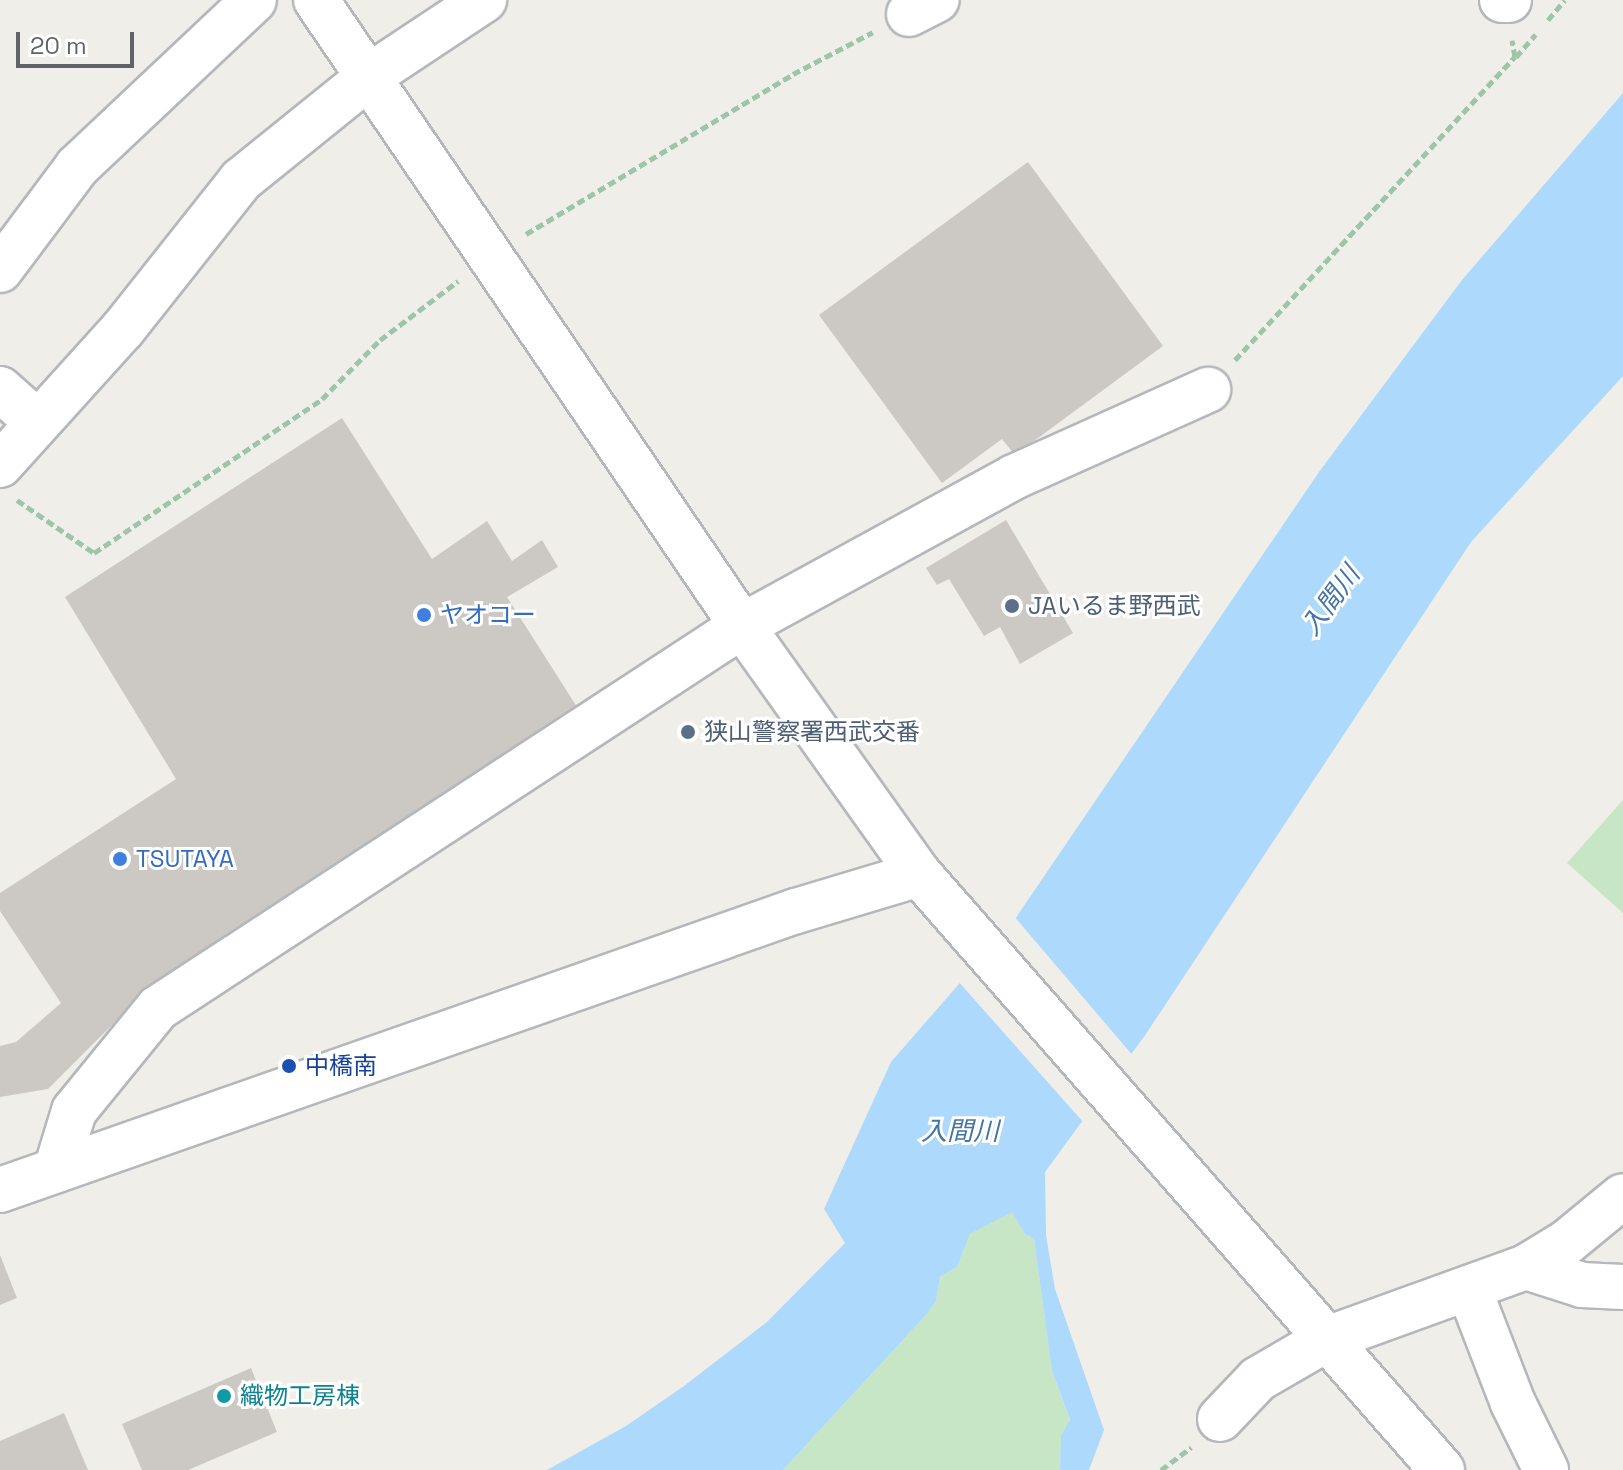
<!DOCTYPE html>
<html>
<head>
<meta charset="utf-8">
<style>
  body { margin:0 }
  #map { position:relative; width:1623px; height:1470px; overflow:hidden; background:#f0eee8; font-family:"Space Grotesk","Noto Sans JP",sans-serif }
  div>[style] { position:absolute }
  .green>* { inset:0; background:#c6e6c6 }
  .water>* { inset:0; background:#add9fc }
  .pier>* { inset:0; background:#f0eee8 }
  .building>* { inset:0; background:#ccc9c4 }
  .path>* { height:5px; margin-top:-2.5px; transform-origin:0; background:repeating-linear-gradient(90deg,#9dc5a9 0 8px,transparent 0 12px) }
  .roads { filter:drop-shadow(2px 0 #b5b8bb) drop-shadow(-2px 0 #b5b8bb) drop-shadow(0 2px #b5b8bb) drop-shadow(0 -2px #b5b8bb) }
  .street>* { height:44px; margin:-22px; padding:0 22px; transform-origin:22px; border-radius:22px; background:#fff }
  .secondary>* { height:44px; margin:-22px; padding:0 22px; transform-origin:22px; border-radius:22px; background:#fff }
  .dots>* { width:22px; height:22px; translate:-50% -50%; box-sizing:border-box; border:4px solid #fff; border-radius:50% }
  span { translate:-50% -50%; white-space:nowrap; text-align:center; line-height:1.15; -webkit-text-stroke:6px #fff; paint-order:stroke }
  .service-label { font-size:24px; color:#4e5e75 }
  .left { translate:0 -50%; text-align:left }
  .shop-label { font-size:24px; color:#366cbe }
  .transit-label { font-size:24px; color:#164399 }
  .culture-label { font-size:24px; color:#0d838f }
  .water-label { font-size:26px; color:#4574a6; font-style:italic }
  .scale { position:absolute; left:16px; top:32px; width:118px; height:36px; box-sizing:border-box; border:4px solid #5f6367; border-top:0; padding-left:10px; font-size:24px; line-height:28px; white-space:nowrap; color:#5f6367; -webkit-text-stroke:6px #fff; paint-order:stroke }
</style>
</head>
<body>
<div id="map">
  <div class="green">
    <i style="clip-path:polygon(1623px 800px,1623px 913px,1567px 863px)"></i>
    <i style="clip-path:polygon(1012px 1211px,1025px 1234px,1034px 1239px,1052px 1371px,1070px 1421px,1061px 1435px,1060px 1470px,783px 1470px,926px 1315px,936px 1301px,940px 1277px,957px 1267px,970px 1234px)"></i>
  </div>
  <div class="water">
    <i style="clip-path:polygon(1623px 93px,1623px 376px,1471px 542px,1146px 1034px,1045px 1172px,1046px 1235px,1055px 1289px,1104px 1430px,1089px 1470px,1060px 1470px,1061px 1435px,1070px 1420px,1052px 1371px,1034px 1239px,1025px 1234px,1012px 1212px,970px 1234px,957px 1267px,940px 1277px,936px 1301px,926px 1315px,783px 1470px,547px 1470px,626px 1426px,684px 1386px,767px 1322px,845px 1243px,824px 1209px,891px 1062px,1013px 922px,1319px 472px,1462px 280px)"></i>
  </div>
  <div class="pier">
    <i style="clip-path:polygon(1013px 915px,1134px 1057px,1084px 1123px,957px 980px)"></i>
  </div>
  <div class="building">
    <i style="clip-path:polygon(1028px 162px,1163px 346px,1015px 455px,1002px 439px,942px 483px,819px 315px)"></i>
    <i style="clip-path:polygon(342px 418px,432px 559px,487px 521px,512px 561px,542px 540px,558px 567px,507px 597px,577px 707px,125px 1012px,48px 1089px,0 1097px,0 1046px,16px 1042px,61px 1003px,0 911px,0 893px,176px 779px,65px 597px)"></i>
    <i style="clip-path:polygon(1006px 520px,1073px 633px,1020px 664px,1000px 627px,984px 636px,949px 579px,937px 585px,926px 568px)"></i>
    <i style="clip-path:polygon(0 1255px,17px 1298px,0 1305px)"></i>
    <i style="clip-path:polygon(251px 1368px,277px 1432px,188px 1470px,142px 1470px,122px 1424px)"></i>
    <i style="clip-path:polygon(64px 1413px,88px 1470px,0 1470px,0 1441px)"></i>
  </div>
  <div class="path">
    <i style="left:1548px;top:20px;width:26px;rotate:-50deg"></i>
    <i style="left:1516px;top:57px;width:30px;rotate:-49deg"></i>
    <i style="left:526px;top:234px;width:311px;rotate:-30.9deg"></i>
    <i style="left:793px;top:74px;width:90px;rotate:-27.7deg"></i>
    <i style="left:1235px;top:360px;width:413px;rotate:-47.3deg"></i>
    <i style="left:1515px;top:57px;width:17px;rotate:-100deg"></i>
    <i style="left:17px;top:500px;width:93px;rotate:34.5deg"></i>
    <i style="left:94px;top:553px;width:275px;rotate:-34deg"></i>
    <i style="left:322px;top:399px;width:83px;rotate:-45.5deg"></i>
    <i style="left:380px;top:340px;width:98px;rotate:-37.1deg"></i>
    <i style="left:1161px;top:1470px;width:38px;rotate:-37deg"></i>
  </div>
  <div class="roads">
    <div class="street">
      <i style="left:316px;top:0;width:757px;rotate:55.76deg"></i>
      <i style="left:742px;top:626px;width:305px;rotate:54.5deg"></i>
      <i style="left:909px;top:14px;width:31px;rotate:-27deg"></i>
      <i style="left:0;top:270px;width:129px;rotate:-53.2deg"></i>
      <i style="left:77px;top:167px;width:243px;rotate:-43.3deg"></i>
      <i style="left:0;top:389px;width:50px;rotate:41.7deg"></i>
      <i style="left:56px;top:1170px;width:62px;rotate:-73deg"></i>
      <i style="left:74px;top:1111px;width:133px;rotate:-50.8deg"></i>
      <i style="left:158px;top:1008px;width:698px;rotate:-33.19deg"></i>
      <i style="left:742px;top:626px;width:310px;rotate:-28.7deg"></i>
      <i style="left:1014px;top:477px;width:213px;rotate:-24.2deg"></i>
      <i style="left:1526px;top:1267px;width:59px;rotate:17.8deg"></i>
      <i style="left:1582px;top:1285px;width:41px;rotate:2.8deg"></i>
      <i style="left:1469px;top:1289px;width:122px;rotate:68.9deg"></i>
      <i style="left:1513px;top:1403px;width:75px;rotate:63.8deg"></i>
      <i style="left:1220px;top:1419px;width:55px;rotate:-46.5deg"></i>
      <i style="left:1258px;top:1379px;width:80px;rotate:-30.1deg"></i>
    </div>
    <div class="secondary">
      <i style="left:1502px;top:0;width:7px"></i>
      <i style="left:0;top:465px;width:183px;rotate:-47.9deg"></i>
      <i style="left:123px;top:329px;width:190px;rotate:-51.6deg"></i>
      <i style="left:241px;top:180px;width:167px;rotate:-38.9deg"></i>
      <i style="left:371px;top:75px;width:136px;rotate:-33.6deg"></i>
      <i style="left:0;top:1190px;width:843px;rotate:-19.32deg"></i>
      <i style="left:796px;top:911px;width:128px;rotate:-16.7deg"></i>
      <i style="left:919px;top:874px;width:793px;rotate:48.73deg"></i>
      <i style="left:1327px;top:1339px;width:212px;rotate:-19.9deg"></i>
      <i style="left:1526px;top:1267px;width:48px;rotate:-31.4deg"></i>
      <i style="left:1567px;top:1242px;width:72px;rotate:-39.4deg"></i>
    </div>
  </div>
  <div class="dots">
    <i style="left:1012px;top:606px;background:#5c6f8a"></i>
    <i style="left:424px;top:615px;background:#3f7fe0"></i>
    <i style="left:688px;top:732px;background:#5c6f8a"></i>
    <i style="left:120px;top:859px;background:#3f7fe0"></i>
    <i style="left:289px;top:1066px;background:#1a4fb4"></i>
    <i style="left:224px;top:1396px;background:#0f9aa8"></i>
  </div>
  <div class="service-label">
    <span class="left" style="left:1028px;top:606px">JAいるま野西武</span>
    <span class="left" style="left:704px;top:732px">狭山警察署西武交番</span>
  </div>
  <div class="shop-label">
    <span class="left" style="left:440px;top:615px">ヤオコー</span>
    <span class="left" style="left:136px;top:859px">TSUTAYA</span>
  </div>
  <div class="transit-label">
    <span class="left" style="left:305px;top:1066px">中橋南</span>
  </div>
  <div class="culture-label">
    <span class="left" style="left:240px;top:1396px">織物工房棟</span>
  </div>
  <div class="water-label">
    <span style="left:1331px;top:601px;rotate:-54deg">入間川</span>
    <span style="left:960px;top:1132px">入間川</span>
  </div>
  <div class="scale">20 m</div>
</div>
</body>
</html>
